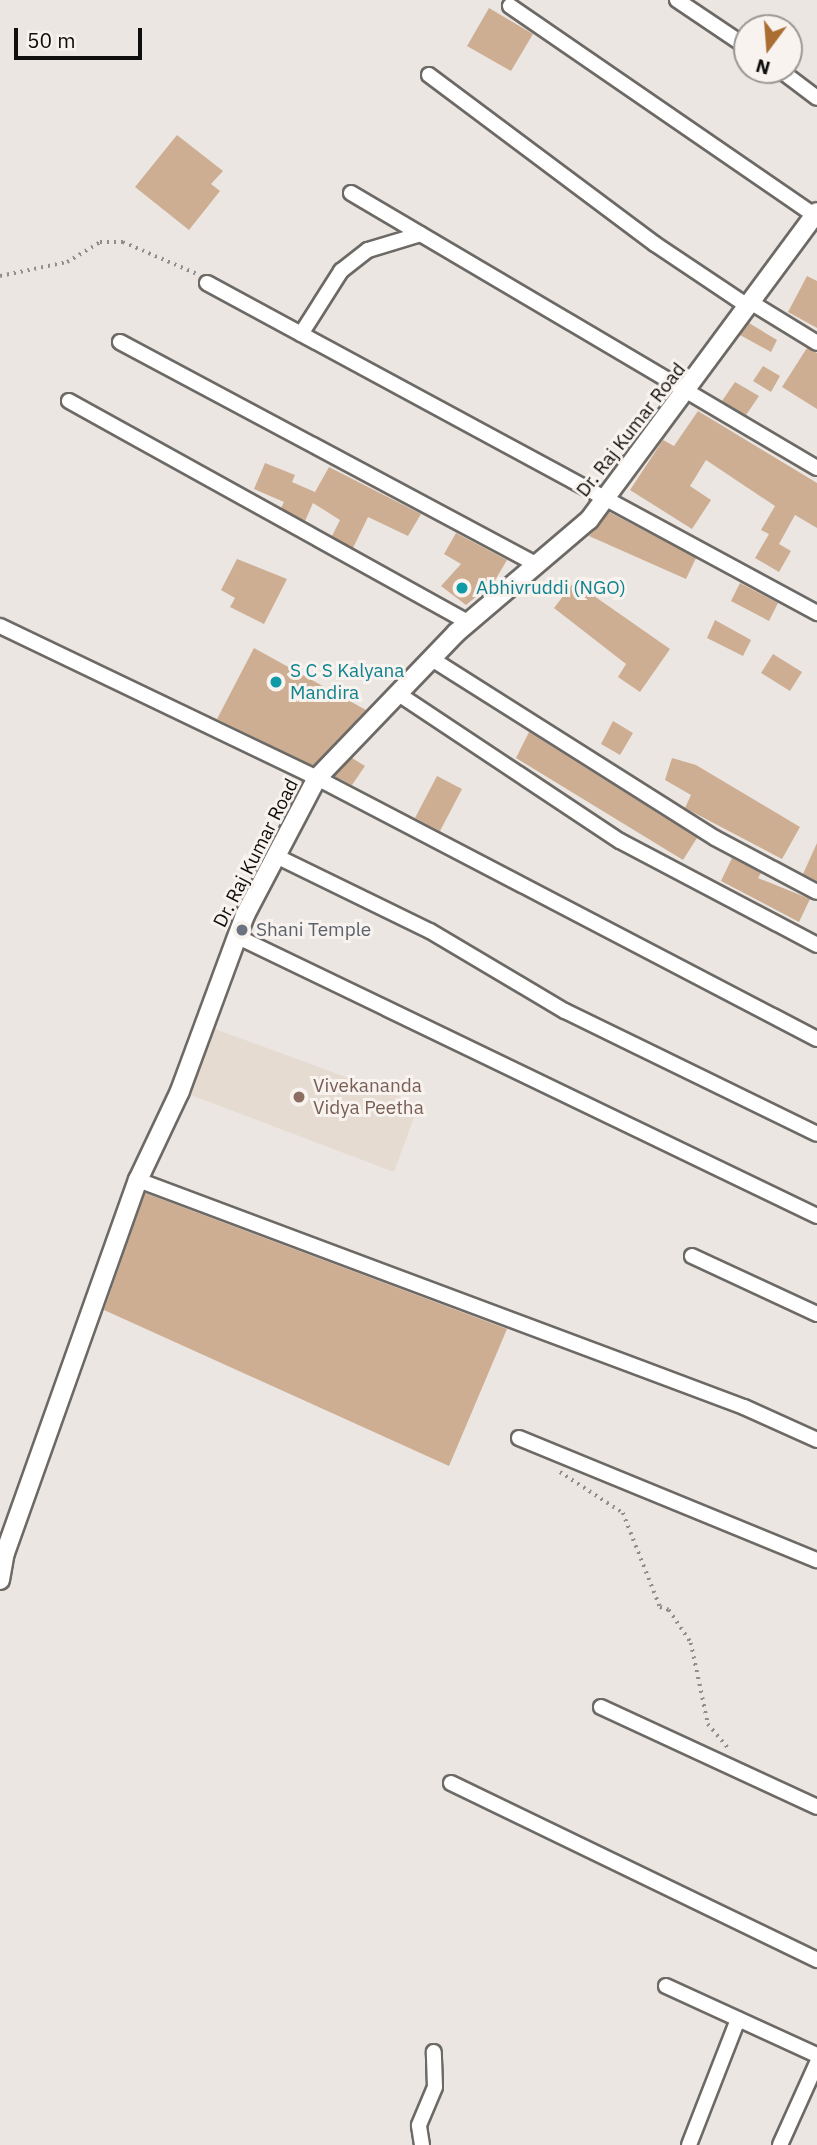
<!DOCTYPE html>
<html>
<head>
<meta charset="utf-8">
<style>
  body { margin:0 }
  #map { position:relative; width:817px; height:2145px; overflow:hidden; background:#ebe6e2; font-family:"IBM Plex Sans",sans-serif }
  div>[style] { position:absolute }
  .built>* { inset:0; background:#e6dbd1 }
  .building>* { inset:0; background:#ceae92 }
  .path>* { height:3.5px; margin-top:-1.75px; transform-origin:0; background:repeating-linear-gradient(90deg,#918d8a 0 2px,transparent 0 7px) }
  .roads { filter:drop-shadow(2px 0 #6d6965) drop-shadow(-2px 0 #6d6965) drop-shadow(0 2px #6d6965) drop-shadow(0 -2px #6d6965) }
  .minor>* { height:14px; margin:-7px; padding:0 7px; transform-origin:7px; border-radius:7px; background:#fff }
  .tertiary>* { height:18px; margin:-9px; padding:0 9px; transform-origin:9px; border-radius:9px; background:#fff }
  .dots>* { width:19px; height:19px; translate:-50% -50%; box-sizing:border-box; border:4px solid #f8f3ef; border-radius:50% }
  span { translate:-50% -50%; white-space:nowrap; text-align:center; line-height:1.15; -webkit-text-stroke:6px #f8f3ef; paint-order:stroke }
  .street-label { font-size:19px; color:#0f0e0c }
  .culture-label { font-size:19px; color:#0d838f }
  .left { translate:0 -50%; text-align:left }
  .worship-label { font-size:19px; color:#5b616d }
  .education-label { font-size:19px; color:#785e54 }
  .north { position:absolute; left:733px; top:14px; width:70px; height:70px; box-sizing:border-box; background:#f8f3ef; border:2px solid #9b9794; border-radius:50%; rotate:196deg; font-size:19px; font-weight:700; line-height:28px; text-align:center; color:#0f0e0c }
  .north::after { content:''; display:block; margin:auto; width:24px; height:32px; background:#ab6e32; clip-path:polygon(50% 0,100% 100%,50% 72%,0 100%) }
  .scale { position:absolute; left:14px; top:28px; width:128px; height:32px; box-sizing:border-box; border:4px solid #0f0e0c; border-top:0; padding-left:9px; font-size:21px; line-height:24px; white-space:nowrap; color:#0f0e0c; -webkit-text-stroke:5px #f8f3ef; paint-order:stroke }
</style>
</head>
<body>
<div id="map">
  <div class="built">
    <i style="clip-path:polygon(204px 1025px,419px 1104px,394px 1172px,180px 1091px)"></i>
  </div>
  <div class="building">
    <i style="clip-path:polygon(489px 8px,533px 34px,511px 71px,467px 46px)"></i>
    <i style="clip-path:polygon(177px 135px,223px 171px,211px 184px,220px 191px,189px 230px,135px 187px)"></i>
    <i style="clip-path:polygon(807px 276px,817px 281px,817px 328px,788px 312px)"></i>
    <i style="clip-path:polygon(749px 323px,777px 340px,771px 352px,740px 335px)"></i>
    <i style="clip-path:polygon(807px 348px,817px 353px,817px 409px,782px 387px)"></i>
    <i style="clip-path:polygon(763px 366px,780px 376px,771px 392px,753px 381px)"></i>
    <i style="clip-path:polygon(735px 382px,759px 396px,746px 415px,722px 401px)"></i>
    <i style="clip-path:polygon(698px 411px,817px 483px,817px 528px,795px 515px,779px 544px,791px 551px,779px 572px,755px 558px,769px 534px,761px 530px,775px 506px,706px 460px,690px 486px,711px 500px,692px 529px,630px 490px,663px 440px,674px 446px)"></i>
    <i style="clip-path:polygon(265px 463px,295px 475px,292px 482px,315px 492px,329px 467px,421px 514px,408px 536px,368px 517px,353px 548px,332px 536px,340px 520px,313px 503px,305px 521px,281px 508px,284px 502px,254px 489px)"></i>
    <i style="clip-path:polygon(609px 512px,696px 558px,686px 579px,589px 536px)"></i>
    <i style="clip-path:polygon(456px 533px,507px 560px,494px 582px,466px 605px,441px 586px,461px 564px,444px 554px)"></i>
    <i style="clip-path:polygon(237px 559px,287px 579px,264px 624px,230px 607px,235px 598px,221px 590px)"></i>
    <i style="clip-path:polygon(574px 582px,670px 649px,640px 692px,618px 677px,626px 664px,554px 608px)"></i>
    <i style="clip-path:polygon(740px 583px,778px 603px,769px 621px,731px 601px)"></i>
    <i style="clip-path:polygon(715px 620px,751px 640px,743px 656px,707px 638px)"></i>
    <i style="clip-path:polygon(254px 648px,366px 710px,313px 766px,217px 719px)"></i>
    <i style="clip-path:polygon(773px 654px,802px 672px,790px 691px,761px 673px)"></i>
    <i style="clip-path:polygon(613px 721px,633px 733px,620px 755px,601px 744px)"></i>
    <i style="clip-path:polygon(529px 732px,697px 838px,683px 860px,516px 758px)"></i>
    <i style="clip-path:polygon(352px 758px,365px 766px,352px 785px,334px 776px)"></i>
    <i style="clip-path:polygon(672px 758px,696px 765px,800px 827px,782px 859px,685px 808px,691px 795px,665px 780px)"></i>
    <i style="clip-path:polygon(437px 776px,462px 789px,440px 831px,415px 818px)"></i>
    <i style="clip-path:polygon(817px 843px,817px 881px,803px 874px)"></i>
    <i style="clip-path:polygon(732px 858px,761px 873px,758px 878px,810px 899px,799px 922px,721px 881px)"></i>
    <i style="clip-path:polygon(145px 1193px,507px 1329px,449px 1466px,104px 1310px)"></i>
  </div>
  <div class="path">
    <i style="left:0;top:276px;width:68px;rotate:-11.8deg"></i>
    <i style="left:67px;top:262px;width:39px;rotate:-31deg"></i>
    <i style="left:100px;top:242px;width:23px"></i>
    <i style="left:123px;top:242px;width:81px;rotate:23.4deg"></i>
    <i style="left:560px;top:1472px;width:75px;rotate:33.1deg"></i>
    <i style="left:623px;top:1513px;width:101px;rotate:68.5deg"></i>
    <i style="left:660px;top:1607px;width:9px;rotate:18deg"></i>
    <i style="left:669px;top:1610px;width:40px;rotate:56deg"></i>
    <i style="left:691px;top:1643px;width:83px;rotate:78.1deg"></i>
    <i style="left:708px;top:1724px;width:33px;rotate:50deg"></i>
  </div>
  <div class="roads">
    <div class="minor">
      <i style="left:677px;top:0;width:84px;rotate:33.9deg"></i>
      <i style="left:510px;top:6px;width:373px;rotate:34.5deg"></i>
      <i style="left:780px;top:70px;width:46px;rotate:37.1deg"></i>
      <i style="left:429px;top:75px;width:282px;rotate:36.8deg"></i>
      <i style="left:655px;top:244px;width:113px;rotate:33.8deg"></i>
      <i style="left:351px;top:193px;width:541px;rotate:30.55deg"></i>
      <i style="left:207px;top:283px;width:694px;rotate:28.41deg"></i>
      <i style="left:752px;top:303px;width:76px;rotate:31.6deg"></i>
      <i style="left:301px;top:334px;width:75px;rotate:-57.6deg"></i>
      <i style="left:341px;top:271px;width:34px;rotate:-38deg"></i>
      <i style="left:368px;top:250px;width:55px;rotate:-16.8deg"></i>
      <i style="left:120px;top:342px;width:471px;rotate:28.1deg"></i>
      <i style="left:69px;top:401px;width:455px;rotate:29deg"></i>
      <i style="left:0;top:626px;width:352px;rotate:25.6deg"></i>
      <i style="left:317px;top:778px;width:564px;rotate:27.56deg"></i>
      <i style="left:435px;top:661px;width:331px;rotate:32.3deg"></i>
      <i style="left:715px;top:838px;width:115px;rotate:27.9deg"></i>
      <i style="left:400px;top:695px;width:264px;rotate:33.6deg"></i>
      <i style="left:620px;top:841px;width:223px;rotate:27.8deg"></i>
      <i style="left:276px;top:856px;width:171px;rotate:26deg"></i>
      <i style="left:430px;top:931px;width:157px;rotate:30.7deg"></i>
      <i style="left:565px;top:1011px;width:280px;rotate:26deg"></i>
      <i style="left:236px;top:936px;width:645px;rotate:25.73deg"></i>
      <i style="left:138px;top:1180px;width:647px;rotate:20.54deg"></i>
      <i style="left:744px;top:1407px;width:80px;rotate:24.3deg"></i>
      <i style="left:692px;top:1256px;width:138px;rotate:24.9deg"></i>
      <i style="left:519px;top:1438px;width:322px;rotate:22.3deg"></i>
      <i style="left:601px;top:1707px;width:238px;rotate:24.8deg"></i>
      <i style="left:451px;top:1783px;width:407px;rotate:25.8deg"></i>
      <i style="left:666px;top:1986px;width:166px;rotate:24.6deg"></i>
      <i style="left:422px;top:2145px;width:20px;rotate:-99deg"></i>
      <i style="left:419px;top:2125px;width:41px;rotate:-67.2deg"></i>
      <i style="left:435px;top:2087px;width:35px;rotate:-92deg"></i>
      <i style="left:689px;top:2145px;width:135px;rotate:-68.7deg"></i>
      <i style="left:780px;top:2145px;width:90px;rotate:-65.7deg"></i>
    </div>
    <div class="tertiary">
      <i style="left:0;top:1580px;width:27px;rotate:-80deg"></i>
      <i style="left:5px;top:1553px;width:396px;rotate:-70.4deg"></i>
      <i style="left:138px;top:1180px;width:98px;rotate:-64.7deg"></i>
      <i style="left:180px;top:1091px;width:188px;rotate:-69.7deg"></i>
      <i style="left:245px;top:915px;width:155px;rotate:-62.3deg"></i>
      <i style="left:317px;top:778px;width:201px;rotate:-46.2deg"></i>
      <i style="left:456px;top:633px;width:175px;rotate:-40.4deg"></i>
      <i style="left:589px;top:520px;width:383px;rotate:-53.5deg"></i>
    </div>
  </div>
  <div class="dots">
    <i style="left:462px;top:588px;background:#0f9aa8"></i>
    <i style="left:276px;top:682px;background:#0f9aa8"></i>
    <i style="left:242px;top:930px;background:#6b7280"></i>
    <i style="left:299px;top:1097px;background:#8d6e63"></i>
  </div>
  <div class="street-label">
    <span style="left:631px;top:430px;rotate:-52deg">Dr. Raj Kumar Road</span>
    <span style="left:256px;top:853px;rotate:-63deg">Dr. Raj Kumar Road</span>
  </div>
  <div class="culture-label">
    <span class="left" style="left:476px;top:588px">Abhivruddi (NGO)</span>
    <span class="left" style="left:290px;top:682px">S C S Kalyana<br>Mandira</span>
  </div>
  <div class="worship-label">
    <span class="left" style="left:256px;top:930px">Shani Temple</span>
  </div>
  <div class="education-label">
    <span class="left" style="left:313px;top:1097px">Vivekananda<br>Vidya Peetha</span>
  </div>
  <div class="north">N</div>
  <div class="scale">50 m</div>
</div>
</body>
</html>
